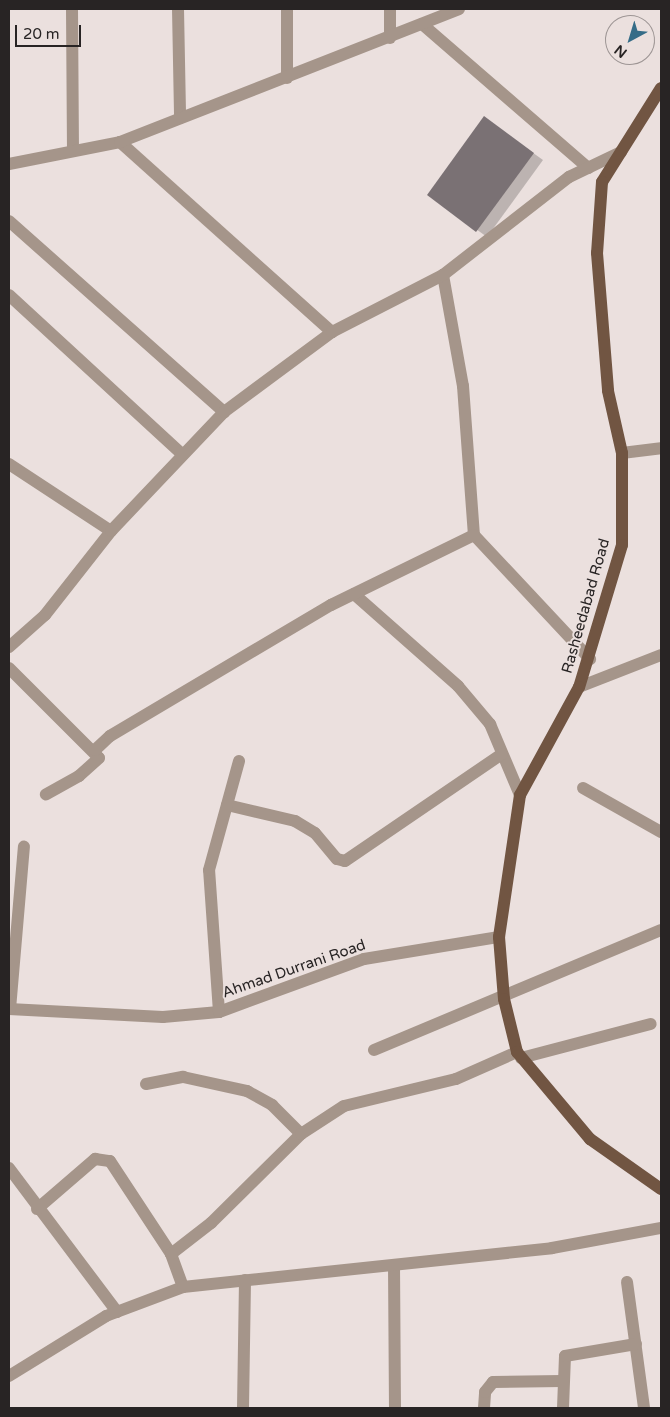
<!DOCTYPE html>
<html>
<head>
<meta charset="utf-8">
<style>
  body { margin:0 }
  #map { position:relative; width:670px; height:1417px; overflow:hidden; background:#ebe0de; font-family:"Varela Round",sans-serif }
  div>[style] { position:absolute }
  .shadow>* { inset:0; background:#0003 }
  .building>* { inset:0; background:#7a7174 }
  .minor>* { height:12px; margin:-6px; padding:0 6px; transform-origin:6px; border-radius:6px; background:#a5958a }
  .major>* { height:12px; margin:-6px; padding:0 6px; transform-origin:6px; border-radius:6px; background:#715542 }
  span { translate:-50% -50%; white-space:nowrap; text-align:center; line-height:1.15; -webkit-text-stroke:4px #ebe0de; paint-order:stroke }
  .street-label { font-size:15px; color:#282424 }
  .frame { position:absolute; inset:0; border:10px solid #282424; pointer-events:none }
  .north { position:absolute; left:605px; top:15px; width:50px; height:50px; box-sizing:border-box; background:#ebe0de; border:1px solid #9d9594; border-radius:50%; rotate:219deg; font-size:14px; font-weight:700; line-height:20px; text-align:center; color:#282424 }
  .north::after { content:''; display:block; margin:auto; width:18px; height:22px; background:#356c87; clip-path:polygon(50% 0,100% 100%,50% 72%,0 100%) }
  .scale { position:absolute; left:15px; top:25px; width:66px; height:22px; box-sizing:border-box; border:2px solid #282424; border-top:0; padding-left:6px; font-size:15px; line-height:18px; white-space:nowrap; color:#282424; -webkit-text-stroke:4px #ebe0de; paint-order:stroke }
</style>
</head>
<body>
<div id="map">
  <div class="shadow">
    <i style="clip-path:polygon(484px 118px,543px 160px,487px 237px,429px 195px)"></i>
  </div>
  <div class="building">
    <i style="clip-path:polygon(484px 116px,534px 153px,476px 232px,427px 195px)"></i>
  </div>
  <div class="minor">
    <i style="left:72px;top:9px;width:141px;rotate:89.6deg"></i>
    <i style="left:178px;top:9px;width:109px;rotate:88.9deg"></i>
    <i style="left:287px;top:9px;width:69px;rotate:90deg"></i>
    <i style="left:422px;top:24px;width:220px;rotate:40.9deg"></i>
    <i style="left:390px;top:38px;width:29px;rotate:-90deg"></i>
    <i style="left:120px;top:142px;width:285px;rotate:41.9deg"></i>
    <i style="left:9px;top:164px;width:113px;rotate:-11.2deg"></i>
    <i style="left:120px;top:142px;width:364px;rotate:-21.4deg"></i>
    <i style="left:9px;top:221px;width:288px;rotate:41.6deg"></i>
    <i style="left:443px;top:275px;width:113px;rotate:79.8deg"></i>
    <i style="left:463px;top:386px;width:149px;rotate:85.8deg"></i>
    <i style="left:474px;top:535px;width:170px;rotate:46.9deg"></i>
    <i style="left:9px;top:295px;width:235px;rotate:42.6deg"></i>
    <i style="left:622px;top:453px;width:39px;rotate:-7deg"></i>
    <i style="left:9px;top:464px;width:122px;rotate:33.3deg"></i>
    <i style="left:354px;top:594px;width:139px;rotate:41.5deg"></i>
    <i style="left:458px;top:686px;width:50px;rotate:49.9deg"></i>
    <i style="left:490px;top:724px;width:77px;rotate:67.1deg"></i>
    <i style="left:9px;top:647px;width:48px;rotate:-41.6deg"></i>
    <i style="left:45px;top:615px;width:107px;rotate:-51.8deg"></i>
    <i style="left:111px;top:531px;width:164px;rotate:-46.5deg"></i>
    <i style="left:224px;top:412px;width:134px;rotate:-36.5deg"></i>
    <i style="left:332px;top:332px;width:125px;rotate:-27.2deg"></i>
    <i style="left:443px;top:275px;width:160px;rotate:-37.9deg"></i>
    <i style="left:569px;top:177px;width:58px;rotate:-25.7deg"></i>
    <i style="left:9px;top:668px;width:127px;rotate:45deg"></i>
    <i style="left:99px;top:758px;width:27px;rotate:138deg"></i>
    <i style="left:79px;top:776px;width:38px;rotate:151deg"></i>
    <i style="left:579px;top:687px;width:88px;rotate:-21.3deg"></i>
    <i style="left:95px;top:750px;width:21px;rotate:-43deg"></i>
    <i style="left:110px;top:736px;width:257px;rotate:-30.7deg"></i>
    <i style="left:331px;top:605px;width:159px;rotate:-26.1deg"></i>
    <i style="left:583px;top:788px;width:90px;rotate:29.4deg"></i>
    <i style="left:227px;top:805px;width:70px;rotate:13.2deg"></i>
    <i style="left:295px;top:821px;width:23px;rotate:31deg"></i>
    <i style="left:315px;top:833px;width:34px;rotate:50deg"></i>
    <i style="left:337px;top:859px;width:8px;rotate:14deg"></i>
    <i style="left:345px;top:861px;width:190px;rotate:-34.3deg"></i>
    <i style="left:9px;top:1009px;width:154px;rotate:3deg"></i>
    <i style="left:163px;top:1017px;width:56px;rotate:-5.1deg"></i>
    <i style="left:219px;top:1012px;width:154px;rotate:-20.1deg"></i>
    <i style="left:364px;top:959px;width:137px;rotate:-9.3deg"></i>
    <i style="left:10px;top:1009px;width:163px;rotate:-85.1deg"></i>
    <i style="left:219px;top:1012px;width:142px;rotate:-94deg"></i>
    <i style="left:209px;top:870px;width:113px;rotate:-74.6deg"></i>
    <i style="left:374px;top:1050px;width:311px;rotate:-22.7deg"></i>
    <i style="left:521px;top:1058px;width:134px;rotate:-14.7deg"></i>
    <i style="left:146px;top:1084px;width:38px;rotate:-11deg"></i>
    <i style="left:183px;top:1077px;width:66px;rotate:12.3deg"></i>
    <i style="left:247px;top:1091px;width:29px;rotate:29deg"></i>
    <i style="left:272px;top:1105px;width:41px;rotate:45deg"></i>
    <i style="left:9px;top:1168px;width:180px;rotate:53.1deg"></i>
    <i style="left:37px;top:1209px;width:77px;rotate:-40.8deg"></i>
    <i style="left:95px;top:1159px;width:15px;rotate:8deg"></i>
    <i style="left:110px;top:1161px;width:111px;rotate:56.7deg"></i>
    <i style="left:171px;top:1254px;width:35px;rotate:70deg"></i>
    <i style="left:171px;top:1254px;width:51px;rotate:-37.8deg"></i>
    <i style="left:211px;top:1223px;width:127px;rotate:-44.7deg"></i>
    <i style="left:301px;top:1134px;width:51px;rotate:-33.1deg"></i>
    <i style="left:344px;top:1106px;width:115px;rotate:-13.6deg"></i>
    <i style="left:456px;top:1079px;width:67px;rotate:-23.9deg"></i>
    <i style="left:394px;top:1265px;width:143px;rotate:89.6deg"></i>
    <i style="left:627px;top:1282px;width:127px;rotate:82.3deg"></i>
    <i style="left:9px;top:1376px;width:114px;rotate:-31.7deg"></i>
    <i style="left:106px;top:1316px;width:82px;rotate:-20.6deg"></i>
    <i style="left:183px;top:1287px;width:371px;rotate:-6deg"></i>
    <i style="left:552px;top:1248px;width:111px;rotate:-10.4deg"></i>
    <i style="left:243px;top:1408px;width:128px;rotate:-89.1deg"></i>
    <i style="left:484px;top:1408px;width:16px;rotate:-86deg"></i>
    <i style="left:485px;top:1392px;width:13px;rotate:-51deg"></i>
    <i style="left:493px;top:1382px;width:69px;rotate:-0.8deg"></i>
    <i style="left:563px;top:1408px;width:52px;rotate:-87.8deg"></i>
    <i style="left:565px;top:1356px;width:72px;rotate:-9.6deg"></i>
  </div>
  <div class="major">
    <i style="left:661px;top:88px;width:111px;rotate:122.1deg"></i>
    <i style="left:602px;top:182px;width:71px;rotate:94deg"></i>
    <i style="left:597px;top:253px;width:138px;rotate:85.4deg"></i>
    <i style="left:608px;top:391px;width:64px;rotate:77.3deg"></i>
    <i style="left:622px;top:453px;width:92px;rotate:90deg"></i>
    <i style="left:622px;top:545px;width:148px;rotate:106.8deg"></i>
    <i style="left:579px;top:687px;width:123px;rotate:118.6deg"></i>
    <i style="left:520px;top:795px;width:144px;rotate:98.4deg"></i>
    <i style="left:499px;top:937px;width:62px;rotate:85.4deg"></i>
    <i style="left:504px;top:999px;width:55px;rotate:76.2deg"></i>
    <i style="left:517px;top:1052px;width:114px;rotate:50deg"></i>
    <i style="left:590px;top:1139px;width:87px;rotate:35.2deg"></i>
  </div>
  <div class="street-label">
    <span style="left:586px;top:606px;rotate:-74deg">Rasheedabad Road</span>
    <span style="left:294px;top:969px;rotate:-19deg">Ahmad Durrani Road</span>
  </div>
  <div class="frame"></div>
  <div class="north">N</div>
  <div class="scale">20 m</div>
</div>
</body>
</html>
